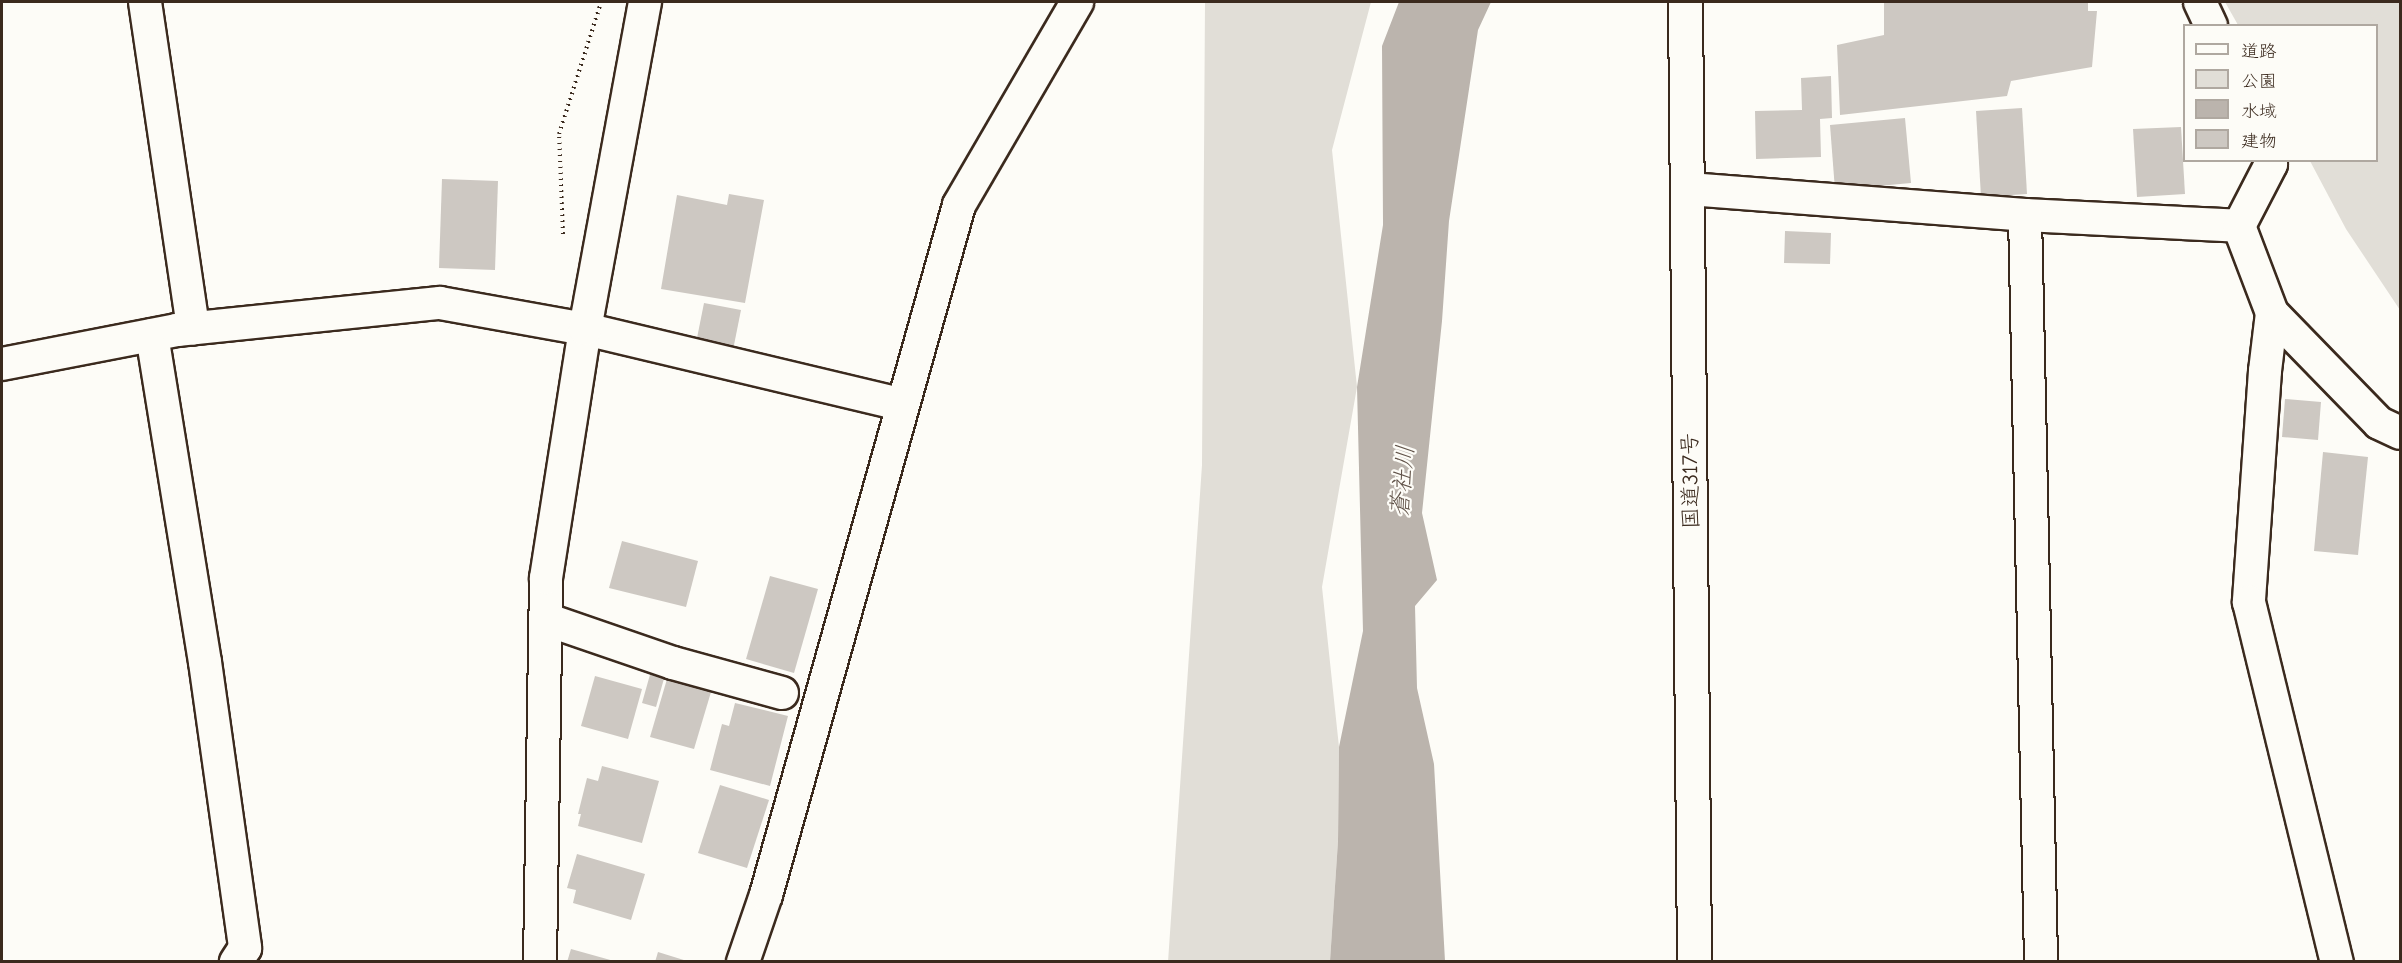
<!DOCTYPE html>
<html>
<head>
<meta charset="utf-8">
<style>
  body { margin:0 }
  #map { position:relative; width:2402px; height:963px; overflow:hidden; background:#fdfcf7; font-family:"Comic Neue","Klee One",sans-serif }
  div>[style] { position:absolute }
  .green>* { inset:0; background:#e1ded7 }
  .water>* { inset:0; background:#bbb4ad }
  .building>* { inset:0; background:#cdc8c2 }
  .path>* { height:4px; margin-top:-2px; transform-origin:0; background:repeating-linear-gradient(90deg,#3b2a1e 0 1.5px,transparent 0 6px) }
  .roads { filter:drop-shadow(2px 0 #3b2a1e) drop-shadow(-2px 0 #3b2a1e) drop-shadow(0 2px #3b2a1e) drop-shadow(0 -2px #3b2a1e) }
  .minor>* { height:32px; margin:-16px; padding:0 16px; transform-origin:16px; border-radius:16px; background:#fdfcf7 }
  .trunk>* { height:33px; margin:-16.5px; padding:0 16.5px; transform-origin:16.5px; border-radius:16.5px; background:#fdfcf7 }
  span { translate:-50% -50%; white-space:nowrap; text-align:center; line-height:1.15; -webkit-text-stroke:4.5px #fdfcf7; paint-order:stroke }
  .street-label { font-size:22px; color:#3b2a1e }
  .water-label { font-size:24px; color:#615349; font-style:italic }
  .frame { position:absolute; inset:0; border:3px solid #3b2a1e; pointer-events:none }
  .legend { position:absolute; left:2183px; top:24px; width:195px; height:138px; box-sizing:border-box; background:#fdfcf7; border:2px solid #afa8a0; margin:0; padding:8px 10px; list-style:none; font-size:18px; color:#3b2a1e }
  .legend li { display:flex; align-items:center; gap:12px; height:30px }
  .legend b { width:30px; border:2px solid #afa8a0 }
</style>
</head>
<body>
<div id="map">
  <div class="green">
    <i style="clip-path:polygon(1205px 2px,1371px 2px,1332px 150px,1357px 387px,1322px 587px,1339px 747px,1338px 841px,1330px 961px,1168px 962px,1202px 465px)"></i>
    <i style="clip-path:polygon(2225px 2px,2400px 2px,2400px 310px,2346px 229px,2310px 161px,2376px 160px,2376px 26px,2238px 25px)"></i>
  </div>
  <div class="water">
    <i style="clip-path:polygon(1399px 2px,1491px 2px,1478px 30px,1449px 221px,1442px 321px,1422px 513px,1437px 580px,1415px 606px,1417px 688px,1434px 764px,1445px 961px,1330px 961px,1338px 841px,1339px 747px,1363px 631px,1357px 387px,1383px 225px,1382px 46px)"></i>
  </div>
  <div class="building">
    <i style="clip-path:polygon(1884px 2px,2088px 2px,2088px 11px,2097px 11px,2092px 67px,2011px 81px,2007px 96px,1840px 115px,1837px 45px,1884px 35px)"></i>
    <i style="clip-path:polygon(1831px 76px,1832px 118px,1820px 119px,1821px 157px,1756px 159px,1755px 111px,1802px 110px,1801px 78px)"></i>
    <i style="clip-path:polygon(2022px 108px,2027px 194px,1981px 197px,1976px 111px)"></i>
    <i style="clip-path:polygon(1905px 118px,1911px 183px,1835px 190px,1830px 125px)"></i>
    <i style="clip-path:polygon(2181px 127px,2185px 194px,2137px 197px,2133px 129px)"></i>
    <i style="clip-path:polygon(442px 179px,498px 181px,495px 270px,439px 268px)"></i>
    <i style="clip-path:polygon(729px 194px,764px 200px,745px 303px,661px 289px,677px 195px,727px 205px)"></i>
    <i style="clip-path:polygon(1785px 231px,1831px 233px,1830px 264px,1784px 263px)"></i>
    <i style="clip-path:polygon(704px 303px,741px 310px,733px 350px,696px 343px)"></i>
    <i style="clip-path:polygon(2285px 399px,2321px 402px,2318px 440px,2282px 437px)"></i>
    <i style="clip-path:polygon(2323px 452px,2368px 457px,2358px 555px,2314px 551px)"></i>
    <i style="clip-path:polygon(622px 541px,698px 561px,686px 607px,609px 588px)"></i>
    <i style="clip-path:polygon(770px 576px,818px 589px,794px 673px,746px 659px)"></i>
    <i style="clip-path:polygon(651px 671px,665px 675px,656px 707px,642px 703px)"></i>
    <i style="clip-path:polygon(595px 676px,642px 689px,628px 739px,581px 726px)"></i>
    <i style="clip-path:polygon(667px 679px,711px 692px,694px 749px,650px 737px)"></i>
    <i style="clip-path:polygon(735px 703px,788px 716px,770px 786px,710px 770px,722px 724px,729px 726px)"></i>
    <i style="clip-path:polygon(602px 766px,659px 781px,642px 843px,578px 826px,581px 814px,578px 814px,587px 778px,598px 781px)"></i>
    <i style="clip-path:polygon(720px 785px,769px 800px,747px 868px,698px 853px)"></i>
    <i style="clip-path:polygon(577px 854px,645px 874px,631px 920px,573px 903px,576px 890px,567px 888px)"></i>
    <i style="clip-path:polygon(571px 949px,614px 961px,614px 962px,567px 962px)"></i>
    <i style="clip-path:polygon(658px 952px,687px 961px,687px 962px,655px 962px)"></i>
  </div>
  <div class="path">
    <i style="left:563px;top:234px;width:100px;rotate:-92.3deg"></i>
    <i style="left:559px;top:134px;width:139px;rotate:-72.3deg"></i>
  </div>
  <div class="roads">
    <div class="minor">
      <i style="left:145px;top:2px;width:330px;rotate:81.6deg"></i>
      <i style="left:2200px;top:2px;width:26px;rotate:65deg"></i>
      <i style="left:1689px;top:189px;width:337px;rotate:4.4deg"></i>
      <i style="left:2025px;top:215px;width:214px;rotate:2.9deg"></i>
      <i style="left:2239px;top:226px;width:93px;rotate:69.2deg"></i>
      <i style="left:2272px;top:313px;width:58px;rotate:96.9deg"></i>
      <i style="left:2265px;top:371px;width:232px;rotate:94deg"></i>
      <i style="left:2249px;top:602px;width:371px;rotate:76.3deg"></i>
      <i style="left:2025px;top:215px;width:747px;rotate:88.77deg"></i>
      <i style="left:2239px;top:226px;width:70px;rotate:-62.7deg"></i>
      <i style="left:2271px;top:164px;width:4px;rotate:-104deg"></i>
      <i style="left:2272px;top:313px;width:153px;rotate:45.8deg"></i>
      <i style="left:2379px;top:423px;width:23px;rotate:25deg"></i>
      <i style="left:152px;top:335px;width:331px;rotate:80.8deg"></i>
      <i style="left:205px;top:662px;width:289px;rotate:82deg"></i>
      <i style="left:245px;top:948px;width:17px;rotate:123deg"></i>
      <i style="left:2px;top:364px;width:178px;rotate:-11deg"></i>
      <i style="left:177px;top:330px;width:264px;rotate:-5.9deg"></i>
      <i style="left:440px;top:303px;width:147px;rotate:10.2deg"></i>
      <i style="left:585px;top:329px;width:325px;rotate:13.4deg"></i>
      <i style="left:545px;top:619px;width:135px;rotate:19deg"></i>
      <i style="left:673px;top:663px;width:113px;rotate:15.4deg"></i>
      <i style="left:540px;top:962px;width:384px;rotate:-89.1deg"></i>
      <i style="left:546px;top:578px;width:252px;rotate:-81.1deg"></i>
      <i style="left:585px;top:329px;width:332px;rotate:-79.6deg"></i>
      <i style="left:743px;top:962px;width:71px;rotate:-71.1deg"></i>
      <i style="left:766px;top:895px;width:716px;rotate:-74.37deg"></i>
      <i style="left:959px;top:205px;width:235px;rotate:-59.8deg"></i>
    </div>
    <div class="trunk">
      <i style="left:1685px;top:2px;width:960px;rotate:89.46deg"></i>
    </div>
  </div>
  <div class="street-label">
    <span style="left:1691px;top:481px;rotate:-91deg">国道317号</span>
  </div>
  <div class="water-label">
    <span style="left:1403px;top:481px;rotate:-85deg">蒼社川</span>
  </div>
  <div class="frame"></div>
  <ul class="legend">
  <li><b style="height:8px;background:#fdfcf7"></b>道路</li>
  <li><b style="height:16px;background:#e1ded7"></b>公園</li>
  <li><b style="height:16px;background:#bbb4ad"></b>水域</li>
  <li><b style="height:16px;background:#cdc8c2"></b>建物</li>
  </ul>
</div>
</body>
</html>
